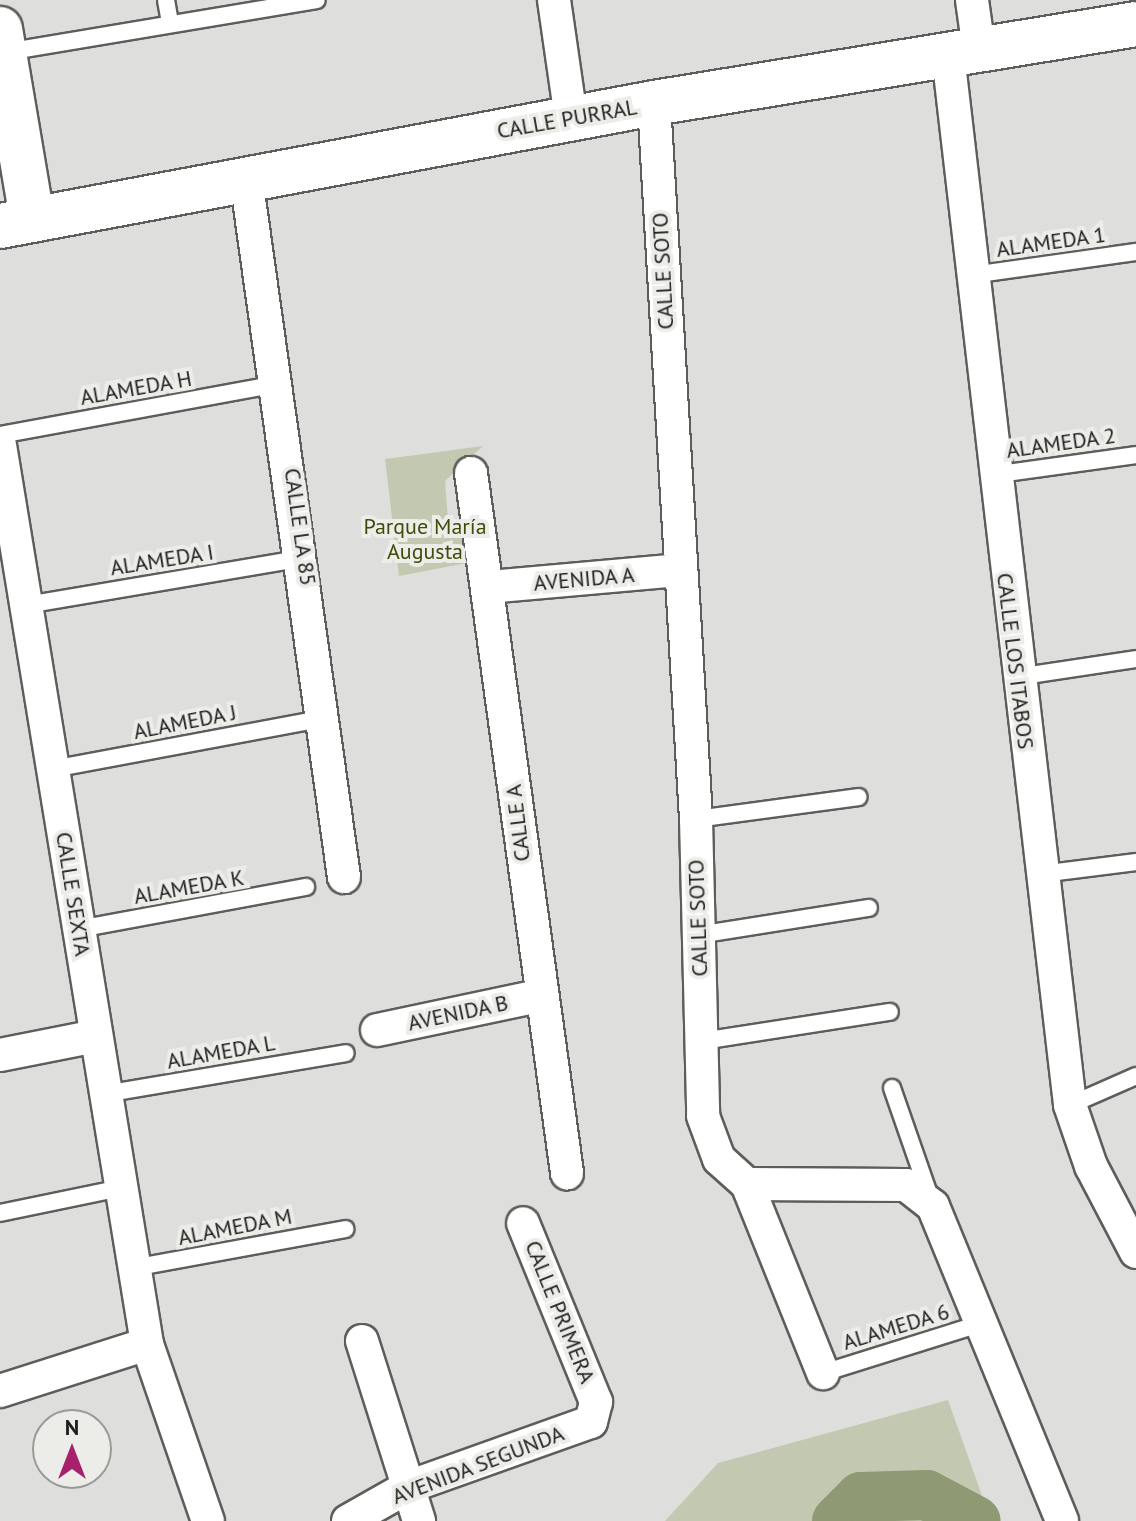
<!DOCTYPE html>
<html>
<head>
<meta charset="utf-8">
<style>
  body { margin:0 }
  #map { position:relative; width:1136px; height:1521px; overflow:hidden; background:#dedfdc; font-family:"PT Sans",sans-serif }
  div>[style] { position:absolute }
  .green>* { inset:0; background:#c2c9b0 }
  .river>* { height:50px; margin:-25px; padding:0 25px; transform-origin:25px; border-radius:25px; background:#8f9973 }
  .roads { filter:drop-shadow(2px 0 #5d5e5b) drop-shadow(-2px 0 #5d5e5b) drop-shadow(0 2px #5d5e5b) drop-shadow(0 -2px #5d5e5b) }
  .lane>* { height:16px; margin:-8px; padding:0 8px; transform-origin:8px; border-radius:8px; background:#fff }
  .street>* { height:32px; margin:-16px; padding:0 16px; transform-origin:16px; border-radius:16px; background:#fff }
  .secondary>* { height:44px; margin:-22px; padding:0 22px; transform-origin:22px; border-radius:22px; background:#fff }
  span { translate:-50% -50%; white-space:nowrap; text-align:center; line-height:1.15; -webkit-text-stroke:8px #ecede9; paint-order:stroke }
  .street-label { font-size:22px; color:#1f1f1e }
  .park-label { font-size:22px; color:#3f4b0b }
  .north { position:absolute; left:32px; top:1409px; width:80px; height:80px; box-sizing:border-box; background:#ecede9; border:2px solid #9a9b98; border-radius:50%; rotate:0deg; font-size:22px; font-weight:700; line-height:32px; text-align:center; color:#1f1f1e }
  .north::after { content:''; display:block; margin:auto; width:28px; height:36px; background:#a6206b; clip-path:polygon(50% 0,100% 100%,50% 72%,0 100%) }
</style>
</head>
<body>
<div id="map">
  <div class="green">
    <i style="clip-path:polygon(483px 446px,445px 481px,448px 519px,463px 524px,467px 563px,399px 576px,385px 459px)"></i>
    <i style="clip-path:polygon(948px 1400px,991px 1521px,665px 1521px,718px 1463px)"></i>
  </div>
  <div class="river">
    <i style="left:837px;top:1521px;width:34px;rotate:-45deg"></i>
    <i style="left:861px;top:1497px;width:66px;rotate:-1.7deg"></i>
    <i style="left:927px;top:1495px;width:55px;rotate:28deg"></i>
  </div>
  <div class="roads">
    <div class="lane">
      <i style="left:166px;top:0;width:23px;rotate:80deg"></i>
      <i style="left:6px;top:52px;width:315px;rotate:-9.5deg"></i>
      <i style="left:972px;top:275px;width:166px;rotate:-8deg"></i>
      <i style="left:0;top:435px;width:283px;rotate:-10.4deg"></i>
      <i style="left:992px;top:475px;width:145px;rotate:-7.9deg"></i>
      <i style="left:26px;top:605px;width:282px;rotate:-9.6deg"></i>
      <i style="left:1017px;top:677px;width:120px;rotate:-8.6deg"></i>
      <i style="left:53px;top:769px;width:277px;rotate:-10.6deg"></i>
      <i style="left:696px;top:819px;width:164px;rotate:-7.7deg"></i>
      <i style="left:1041px;top:874px;width:96px;rotate:-7.2deg"></i>
      <i style="left:79px;top:929px;width:231px;rotate:-10.5deg"></i>
      <i style="left:698px;top:935px;width:173px;rotate:-9deg"></i>
      <i style="left:702px;top:1041px;width:190px;rotate:-8.8deg"></i>
      <i style="left:892px;top:1088px;width:115px;rotate:70.8deg"></i>
      <i style="left:104px;top:1094px;width:245px;rotate:-9.6deg"></i>
      <i style="left:1070px;top:1105px;width:72px;rotate:-23.7deg"></i>
      <i style="left:0;top:1213px;width:124px;rotate:-11.7deg"></i>
      <i style="left:133px;top:1268px;width:216px;rotate:-10.4deg"></i>
      <i style="left:823px;top:1373px;width:168px;rotate:-17.4deg"></i>
    </div>
    <div class="street">
      <i style="left:554px;top:0;width:119px;rotate:81.8deg"></i>
      <i style="left:972px;top:0;width:50px;rotate:82deg"></i>
      <i style="left:948px;top:55px;width:1057px;rotate:83.37deg"></i>
      <i style="left:1070px;top:1105px;width:65px;rotate:71deg"></i>
      <i style="left:1091px;top:1166px;width:97px;rotate:62.4deg"></i>
      <i style="left:654px;top:103px;width:717px;rotate:86.64deg"></i>
      <i style="left:696px;top:819px;width:297px;rotate:88.6deg"></i>
      <i style="left:703px;top:1116px;width:46px;rotate:69.6deg"></i>
      <i style="left:719px;top:1159px;width:38px;rotate:42deg"></i>
      <i style="left:747px;top:1184px;width:159px;rotate:0.4deg"></i>
      <i style="left:906px;top:1185px;width:34px;rotate:38deg"></i>
      <i style="left:933px;top:1206px;width:340px;rotate:67.7deg"></i>
      <i style="left:246px;top:178px;width:706px;rotate:82.02deg"></i>
      <i style="left:0;top:445px;width:911px;rotate:80.71deg"></i>
      <i style="left:147px;top:1344px;width:187px;rotate:71deg"></i>
      <i style="left:471px;top:473px;width:707px;rotate:82.19deg"></i>
      <i style="left:489px;top:587px;width:191px;rotate:-5.1deg"></i>
      <i style="left:377px;top:1030px;width:166px;rotate:-11.9deg"></i>
      <i style="left:0;top:1055px;width:98px;rotate:-11.2deg"></i>
      <i style="left:747px;top:1184px;width:204px;rotate:68.1deg"></i>
      <i style="left:362px;top:1341px;width:189px;rotate:72.4deg"></i>
      <i style="left:0;top:1391px;width:154px;rotate:-17.7deg"></i>
      <i style="left:348px;top:1521px;width:69px;rotate:-29.5deg"></i>
      <i style="left:408px;top:1487px;width:194px;rotate:-19.6deg"></i>
      <i style="left:591px;top:1422px;width:21px;rotate:-76deg"></i>
      <i style="left:596px;top:1402px;width:193px;rotate:-112.2deg"></i>
    </div>
    <div class="secondary">
      <i style="left:0;top:29px;width:193px;rotate:80.4deg"></i>
      <i style="left:0;top:226px;width:665px;rotate:-10.65deg"></i>
      <i style="left:654px;top:103px;width:488px;rotate:-9.3deg"></i>
    </div>
  </div>
  <div class="street-label">
    <span style="left:567px;top:119px;rotate:-10deg">CALLE PURRAL</span>
    <span style="left:1051px;top:242px;rotate:-8deg">ALAMEDA 1</span>
    <span style="left:663px;top:271px;rotate:-93deg">CALLE SOTO</span>
    <span style="left:136px;top:388px;rotate:-10deg">ALAMEDA H</span>
    <span style="left:1061px;top:443px;rotate:-8deg">ALAMEDA 2</span>
    <span style="left:300px;top:527px;rotate:82deg">CALLE LA 85</span>
    <span style="left:162px;top:560px;rotate:-9deg">ALAMEDA I</span>
    <span style="left:584px;top:579px;rotate:-5deg">AVENIDA A</span>
    <span style="left:1015px;top:661px;rotate:83deg">CALLE LOS ITABOS</span>
    <span style="left:185px;top:722px;rotate:-11deg">ALAMEDA J</span>
    <span style="left:518px;top:823px;rotate:-97deg">CALLE A</span>
    <span style="left:189px;top:887px;rotate:-10deg">ALAMEDA K</span>
    <span style="left:73px;top:894px;rotate:81deg">CALLE SEXTA</span>
    <span style="left:698px;top:918px;rotate:-92deg">CALLE SOTO</span>
    <span style="left:458px;top:1013px;rotate:-12deg">AVENIDA B</span>
    <span style="left:221px;top:1052px;rotate:-10deg">ALAMEDA L</span>
    <span style="left:235px;top:1227px;rotate:-11deg">ALAMEDA M</span>
    <span style="left:560px;top:1312px;rotate:68deg">CALLE PRIMERA</span>
    <span style="left:896px;top:1327px;rotate:-17deg">ALAMEDA 6</span>
    <span style="left:478px;top:1465px;rotate:-21deg">AVENIDA SEGUNDA</span>
  </div>
  <div class="park-label">
    <span style="left:425px;top:539px">Parque María<br>Augusta</span>
  </div>
  <div class="north">N</div>
</div>
</body>
</html>
